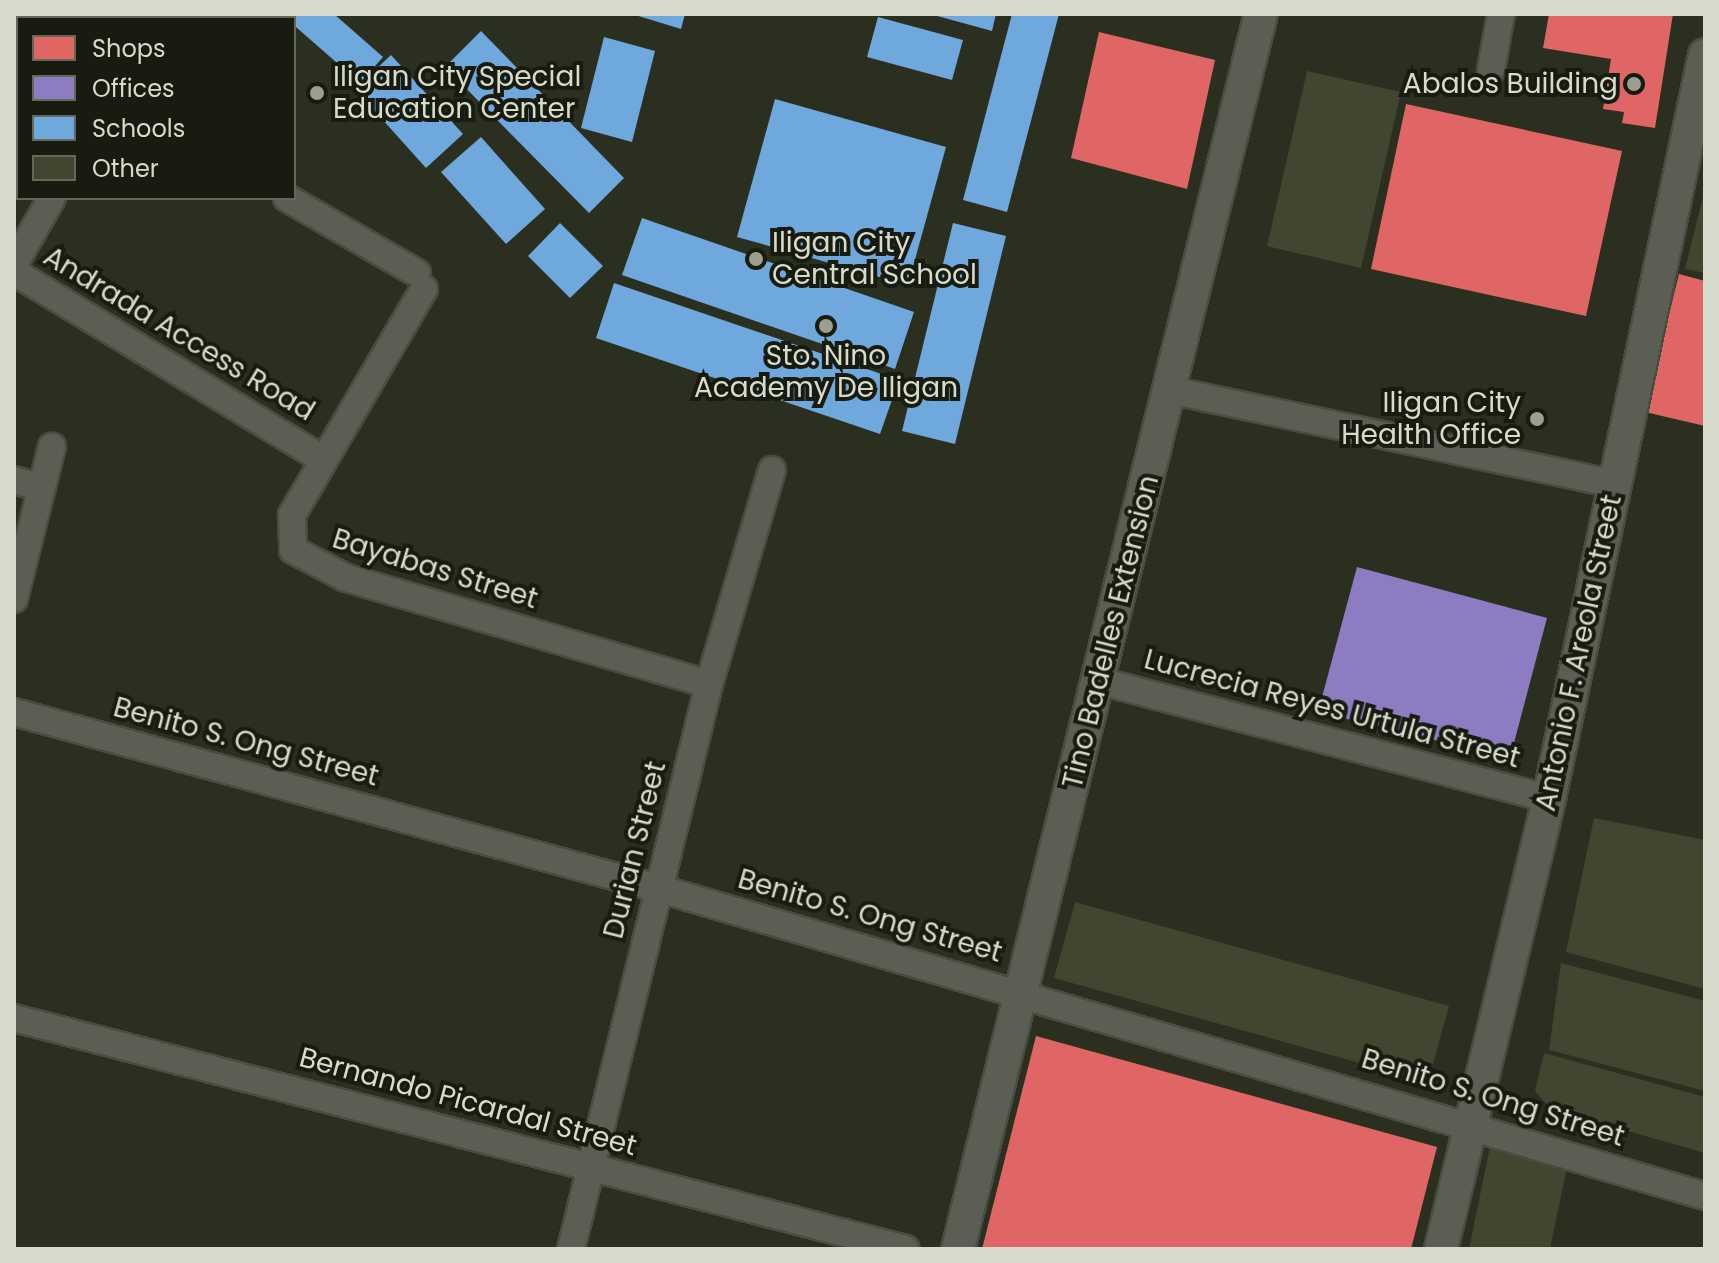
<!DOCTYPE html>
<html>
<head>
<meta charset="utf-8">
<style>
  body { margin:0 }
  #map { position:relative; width:1719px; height:1263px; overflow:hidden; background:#2b2f20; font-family:Poppins,sans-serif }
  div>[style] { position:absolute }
  .shops>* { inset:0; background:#e06666 }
  .offices>* { inset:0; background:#8e7cc3 }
  .schools>* { inset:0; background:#6fa8dc }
  .building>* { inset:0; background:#414631 }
  .roads { filter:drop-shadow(2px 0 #494d40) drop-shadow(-2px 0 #494d40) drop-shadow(0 2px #494d40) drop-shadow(0 -2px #494d40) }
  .minor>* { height:26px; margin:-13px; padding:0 13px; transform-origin:13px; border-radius:13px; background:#5b5f53 }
  .tertiary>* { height:32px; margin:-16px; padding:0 16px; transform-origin:16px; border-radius:16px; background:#5b5f53 }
  .dots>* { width:22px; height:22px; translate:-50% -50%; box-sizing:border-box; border:4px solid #181b0f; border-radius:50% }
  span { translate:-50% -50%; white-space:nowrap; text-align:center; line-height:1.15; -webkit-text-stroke:8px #181b0f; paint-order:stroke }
  .poi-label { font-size:28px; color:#d6dbcb }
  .left { translate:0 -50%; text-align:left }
  .right { translate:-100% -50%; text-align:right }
  .street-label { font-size:28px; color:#d6dbcb }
  .frame { position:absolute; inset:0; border:16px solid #d6dbcb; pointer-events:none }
  .legend { position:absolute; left:16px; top:16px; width:280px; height:184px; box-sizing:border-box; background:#181b0f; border:2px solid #64685a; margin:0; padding:10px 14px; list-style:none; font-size:24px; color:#d6dbcb }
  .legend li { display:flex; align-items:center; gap:16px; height:40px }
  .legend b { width:40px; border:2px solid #64685a }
</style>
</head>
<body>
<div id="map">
  <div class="shops">
    <i style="clip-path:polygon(1549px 14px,1673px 14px,1655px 128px,1622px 123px,1624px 112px,1603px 109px,1611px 59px,1543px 48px)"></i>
    <i style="clip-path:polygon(1099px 32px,1215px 60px,1187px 189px,1071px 158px)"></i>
    <i style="clip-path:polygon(1406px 104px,1622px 151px,1586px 316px,1371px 269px)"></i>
    <i style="clip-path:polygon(1679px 274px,1705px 281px,1705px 426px,1645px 412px)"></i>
    <i style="clip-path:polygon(1036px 1036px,1437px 1147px,1411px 1249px,982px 1249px)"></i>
  </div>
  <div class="offices">
    <i style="clip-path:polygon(1357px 567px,1547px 618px,1510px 758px,1318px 712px)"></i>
  </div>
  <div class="schools">
    <i style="clip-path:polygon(281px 14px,334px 14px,383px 57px,360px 83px)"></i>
    <i style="clip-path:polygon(632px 14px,685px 14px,681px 29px)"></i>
    <i style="clip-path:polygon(930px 14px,996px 14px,992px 31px)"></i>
    <i style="clip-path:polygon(1012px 14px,1059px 14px,1007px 212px,963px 200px)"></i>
    <i style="clip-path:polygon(878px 17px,963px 40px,952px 80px,867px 57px)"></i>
    <i style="clip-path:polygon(481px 31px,624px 178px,589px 213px,445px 67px)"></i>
    <i style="clip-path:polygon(604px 37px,655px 51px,632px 142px,581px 128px)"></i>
    <i style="clip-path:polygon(391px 55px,463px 134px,426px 168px,355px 89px)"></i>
    <i style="clip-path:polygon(775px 99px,946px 147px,908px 285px,737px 237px)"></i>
    <i style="clip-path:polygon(481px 137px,545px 209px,506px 244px,441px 172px)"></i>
    <i style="clip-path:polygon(642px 218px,914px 312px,895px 369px,622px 275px)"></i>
    <i style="clip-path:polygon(560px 223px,603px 266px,570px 298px,528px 256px)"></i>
    <i style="clip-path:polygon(953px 223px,1006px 236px,955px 444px,902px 431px)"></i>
    <i style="clip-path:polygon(614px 283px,899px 380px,880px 434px,596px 338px)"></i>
  </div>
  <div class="building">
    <i style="clip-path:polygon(1307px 71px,1401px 92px,1361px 268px,1267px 246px)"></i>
    <i style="clip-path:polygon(1705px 189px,1705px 273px,1685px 269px)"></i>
    <i style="clip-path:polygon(1594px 818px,1705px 840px,1705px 989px,1566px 952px)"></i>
    <i style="clip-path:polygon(1075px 902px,1449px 1006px,1428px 1082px,1054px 978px)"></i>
    <i style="clip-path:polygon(1561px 963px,1705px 1001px,1705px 1091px,1549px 1050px)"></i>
    <i style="clip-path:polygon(1544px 1053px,1705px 1097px,1705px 1153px,1551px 1109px,1535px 1091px)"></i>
    <i style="clip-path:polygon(1490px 1147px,1567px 1167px,1550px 1249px,1469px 1249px)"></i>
  </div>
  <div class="roads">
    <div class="minor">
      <i style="left:14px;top:28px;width:5px;rotate:37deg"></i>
      <i style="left:1491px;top:70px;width:57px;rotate:-79.9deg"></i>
      <i style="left:287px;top:198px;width:150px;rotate:30deg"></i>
      <i style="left:14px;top:264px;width:76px;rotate:-60.1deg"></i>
      <i style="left:14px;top:272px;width:347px;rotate:31.2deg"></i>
      <i style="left:424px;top:289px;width:262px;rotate:120.3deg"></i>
      <i style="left:292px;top:515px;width:35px;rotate:88deg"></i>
      <i style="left:293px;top:550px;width:60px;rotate:27.8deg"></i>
      <i style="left:346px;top:578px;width:378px;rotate:16.3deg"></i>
      <i style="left:1169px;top:390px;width:456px;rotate:11.9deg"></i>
      <i style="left:14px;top:480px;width:29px;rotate:16deg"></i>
      <i style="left:14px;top:599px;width:157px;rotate:-76deg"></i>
      <i style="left:1100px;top:681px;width:464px;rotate:14.7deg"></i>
      <i style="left:14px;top:712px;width:667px;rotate:15.31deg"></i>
      <i style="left:657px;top:888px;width:1092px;rotate:16.38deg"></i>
      <i style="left:14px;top:1018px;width:921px;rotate:14.52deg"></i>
      <i style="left:571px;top:1249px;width:582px;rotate:-76.27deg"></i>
      <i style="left:709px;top:684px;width:223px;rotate:-73.6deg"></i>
    </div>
    <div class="tertiary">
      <i style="left:958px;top:1249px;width:1272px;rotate:-76.22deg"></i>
      <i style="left:1441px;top:1249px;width:463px;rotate:-76.5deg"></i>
      <i style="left:1549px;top:799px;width:760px;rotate:-78.16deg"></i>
    </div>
  </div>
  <div class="dots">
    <i style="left:1634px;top:84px;background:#9a9f8f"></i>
    <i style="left:317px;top:93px;background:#9a9f8f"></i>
    <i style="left:756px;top:259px;background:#9a9f8f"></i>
    <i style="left:826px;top:326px;background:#9a9f8f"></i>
    <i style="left:1537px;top:419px;background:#9a9f8f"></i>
  </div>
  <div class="poi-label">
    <span class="left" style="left:333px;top:93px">Iligan City Special<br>Education Center</span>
    <span class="right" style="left:1618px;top:84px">Abalos Building</span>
    <span class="left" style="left:772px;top:259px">Iligan City<br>Central School</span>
    <span style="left:826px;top:372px">Sto. Nino<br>Academy De Iligan</span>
    <span class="right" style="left:1521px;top:419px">Iligan City<br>Health Office</span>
  </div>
  <div class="street-label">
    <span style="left:179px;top:334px;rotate:31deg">Andrada Access Road</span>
    <span style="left:435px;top:569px;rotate:17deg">Bayabas Street</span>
    <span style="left:1111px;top:632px;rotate:-76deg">Tino Badelles Extension</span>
    <span style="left:1579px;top:653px;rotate:-78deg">Antonio F. Areola Street</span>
    <span style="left:1332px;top:709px;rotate:15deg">Lucrecia Reyes Urtula Street</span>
    <span style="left:246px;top:742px;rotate:15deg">Benito S. Ong Street</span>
    <span style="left:635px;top:850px;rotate:-76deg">Durian Street</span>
    <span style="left:870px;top:916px;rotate:16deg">Benito S. Ong Street</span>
    <span style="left:1493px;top:1098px;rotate:17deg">Benito S. Ong Street</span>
    <span style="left:468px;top:1102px;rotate:15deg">Bernando Picardal Street</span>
  </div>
  <div class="frame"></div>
  <ul class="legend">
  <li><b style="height:22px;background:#e06666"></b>Shops</li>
  <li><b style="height:22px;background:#8e7cc3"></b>Offices</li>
  <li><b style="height:22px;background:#6fa8dc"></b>Schools</li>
  <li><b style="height:22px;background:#414631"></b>Other</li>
  </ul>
</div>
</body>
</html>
